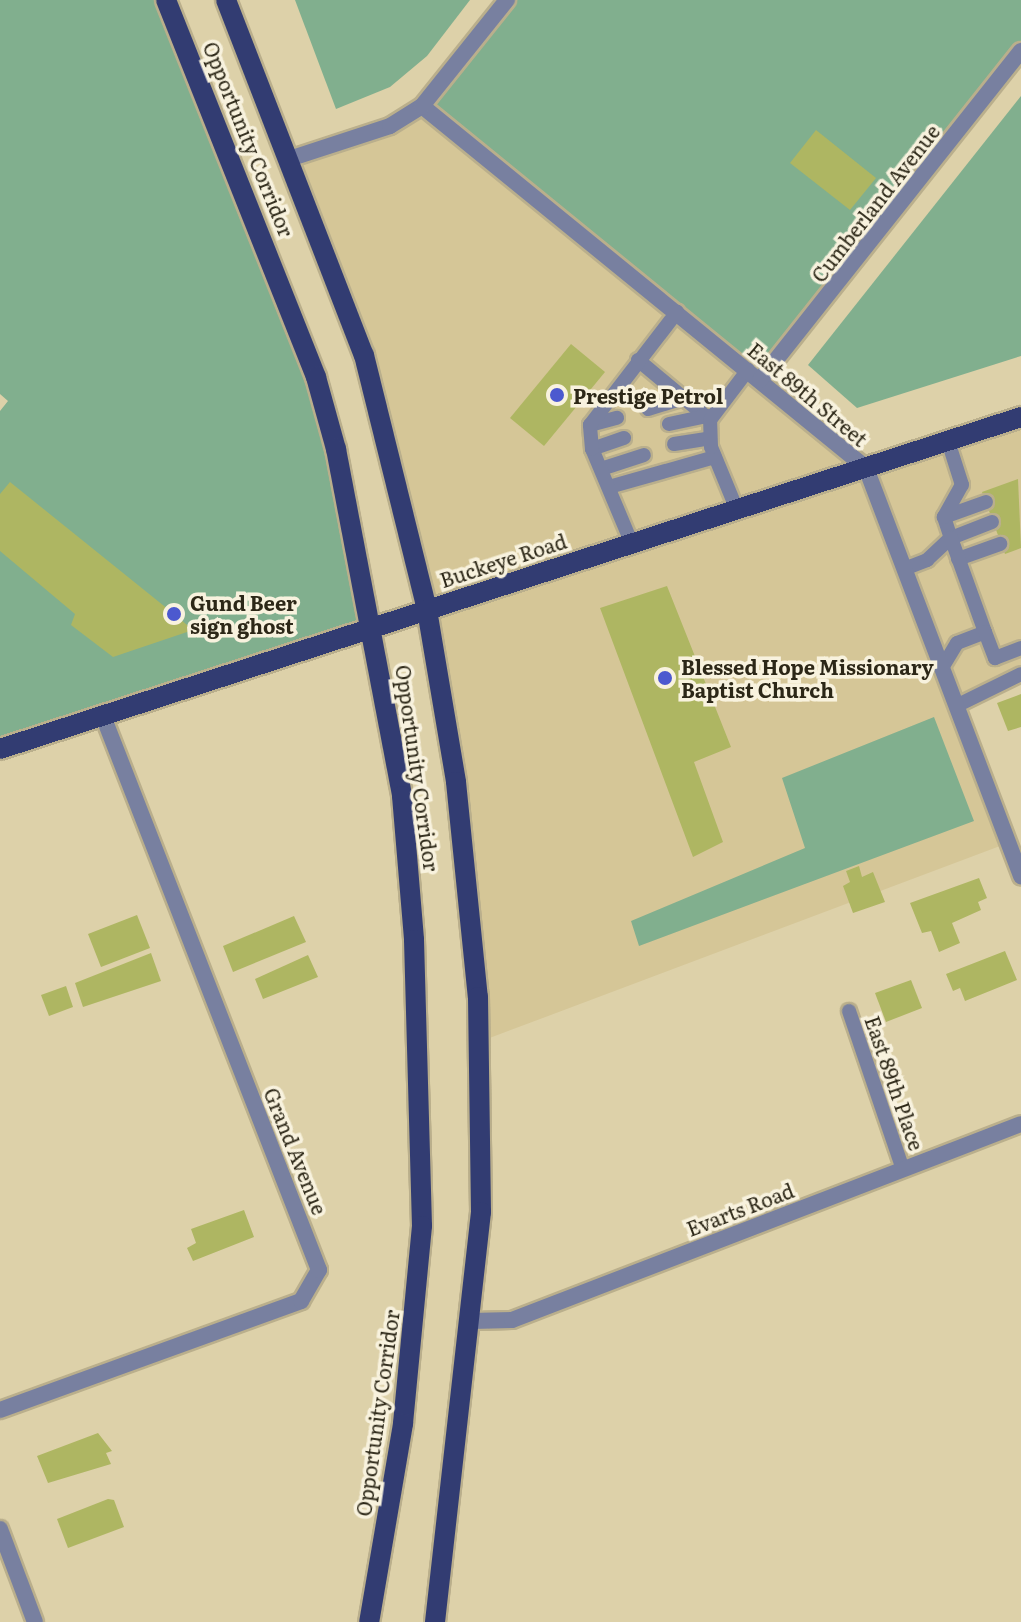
<!DOCTYPE html>
<html>
<head>
<meta charset="utf-8">
<style>
  body { margin:0 }
  #map { position:relative; width:1021px; height:1622px; overflow:hidden; background:#ddd1a9; font-family:Literata,serif }
  div>[style] { position:absolute }
  .built>* { inset:0; background:#d5c697 }
  .green>* { inset:0; background:#81af8e }
  .building>* { inset:0; background:#aeb662 }
  .roads { filter:drop-shadow(2px 0 #baaf8c) drop-shadow(-2px 0 #baaf8c) drop-shadow(0 2px #baaf8c) drop-shadow(0 -2px #baaf8c) }
  .lane>* { height:14px; margin:-7px; padding:0 7px; transform-origin:7px; border-radius:7px; background:#7880a0 }
  .street>* { height:16px; margin:-8px; padding:0 8px; transform-origin:8px; border-radius:8px; background:#7880a0 }
  .primary>* { height:20px; margin:-10px; padding:0 10px; transform-origin:10px; border-radius:10px; background:#323c72 }
  .dots>* { width:22px; height:22px; translate:-50% -50%; box-sizing:border-box; border:4px solid #f8f2de; border-radius:50% }
  span { translate:-50% -50%; white-space:nowrap; text-align:center; line-height:1.15; -webkit-text-stroke:7px #f8f2de; paint-order:stroke }
  .street-label { font-size:20px; color:#2c2717 }
  .poi-label { font-size:20px; color:#2c2717; font-weight:700 }
  .left { translate:0 -50%; text-align:left }
</style>
</head>
<body>
<div id="map">
  <div class="built">
    <i style="clip-path:polygon(422px 106px,866px 468px,1021px 417px,1021px 684px,956px 706px,1008px 843px,479px 1042px,467px 865px,380px 414px,289px 159px)"></i>
  </div>
  <div class="green">
    <i style="clip-path:polygon(0 0,166px 0,283px 284px,373px 628px,0 749px,0 411px,8px 401px,0 394px)"></i>
    <i style="clip-path:polygon(295px 0,470px 0,427px 56px,390px 87px,336px 109px)"></i>
    <i style="clip-path:polygon(507px 0,1021px 0,1021px 50px,760px 380px,422px 106px)"></i>
    <i style="clip-path:polygon(1021px 96px,1021px 356px,857px 408px,808px 365px)"></i>
    <i style="clip-path:polygon(934px 717px,974px 821px,639px 946px,631px 921px,805px 848px,782px 778px)"></i>
  </div>
  <div class="building">
    <i style="clip-path:polygon(816px 130px,876px 178px,850px 210px,790px 163px)"></i>
    <i style="clip-path:polygon(571px 344px,605px 372px,544px 446px,510px 418px)"></i>
    <i style="clip-path:polygon(1018px 479px,1021px 548px,1005px 554px,982px 492px)"></i>
    <i style="clip-path:polygon(10px 482px,174px 614px,193px 630px,113px 657px,71px 625px,75px 614px,0 551px,0 494px)"></i>
    <i style="clip-path:polygon(667px 586px,731px 747px,694px 762px,723px 842px,693px 857px,600px 608px)"></i>
    <i style="clip-path:polygon(1021px 694px,1021px 727px,1008px 731px,997px 703px)"></i>
    <i style="clip-path:polygon(859px 866px,862px 877px,873px 872px,885px 902px,853px 913px,843px 886px,850px 882px,846px 871px)"></i>
    <i style="clip-path:polygon(979px 878px,987px 898px,978px 902px,981px 910px,952px 923px,960px 943px,939px 952px,931px 931px,922px 933px,910px 903px)"></i>
    <i style="clip-path:polygon(137px 915px,150px 948px,101px 967px,88px 934px)"></i>
    <i style="clip-path:polygon(294px 916px,306px 942px,233px 972px,223px 946px)"></i>
    <i style="clip-path:polygon(1005px 951px,1017px 980px,965px 1001px,960px 988px,953px 991px,946px 974px)"></i>
    <i style="clip-path:polygon(151px 953px,161px 981px,83px 1007px,75px 983px)"></i>
    <i style="clip-path:polygon(308px 955px,318px 977px,263px 999px,255px 979px)"></i>
    <i style="clip-path:polygon(911px 980px,922px 1008px,886px 1022px,875px 993px)"></i>
    <i style="clip-path:polygon(66px 986px,73px 1007px,49px 1016px,41px 995px)"></i>
    <i style="clip-path:polygon(244px 1210px,254px 1237px,193px 1261px,187px 1248px,196px 1243px,191px 1229px)"></i>
    <i style="clip-path:polygon(98px 1433px,112px 1451px,106px 1453px,111px 1464px,48px 1483px,37px 1456px)"></i>
    <i style="clip-path:polygon(108px 1499px,114px 1500px,124px 1527px,68px 1548px,57px 1519px)"></i>
  </div>
  <div class="roads">
    <div class="lane">
      <i style="left:638px;top:360px;width:94px;rotate:39.8deg"></i>
      <i style="left:648px;top:409px;width:38px;rotate:-17deg"></i>
      <i style="left:669px;top:424px;width:39px;rotate:-12deg"></i>
      <i style="left:590px;top:425px;width:28px;rotate:-15deg"></i>
      <i style="left:674px;top:444px;width:36px;rotate:-9deg"></i>
      <i style="left:592px;top:449px;width:34px;rotate:-19deg"></i>
      <i style="left:601px;top:469px;width:45px;rotate:-18deg"></i>
      <i style="left:609px;top:487px;width:110px;rotate:-15.8deg"></i>
      <i style="left:986px;top:502px;width:45px;rotate:160.3deg"></i>
      <i style="left:944px;top:517px;width:22px;rotate:72deg"></i>
      <i style="left:951px;top:538px;width:44px;rotate:-21.3deg"></i>
      <i style="left:737px;top:510px;width:68px;rotate:-112.4deg"></i>
      <i style="left:711px;top:447px;width:27px;rotate:-92deg"></i>
      <i style="left:710px;top:420px;width:63px;rotate:-52.8deg"></i>
      <i style="left:944px;top:517px;width:37px;rotate:-61deg"></i>
      <i style="left:962px;top:485px;width:46px;rotate:-107.7deg"></i>
      <i style="left:632px;top:544px;width:103px;rotate:-112.8deg"></i>
      <i style="left:592px;top:449px;width:24px;rotate:-95deg"></i>
      <i style="left:590px;top:425px;width:143px;rotate:-52.4deg"></i>
      <i style="left:958px;top:559px;width:45px;rotate:-19.7deg"></i>
      <i style="left:904px;top:569px;width:25px;rotate:-21deg"></i>
      <i style="left:927px;top:560px;width:33px;rotate:-43deg"></i>
      <i style="left:951px;top:538px;width:100px;rotate:70.1deg"></i>
      <i style="left:942px;top:668px;width:29px;rotate:-59deg"></i>
      <i style="left:957px;top:643px;width:30px;rotate:-21deg"></i>
      <i style="left:985px;top:632px;width:28px;rotate:69deg"></i>
      <i style="left:995px;top:658px;width:28px;rotate:-21deg"></i>
      <i style="left:956px;top:706px;width:72px;rotate:-26.2deg"></i>
      <i style="left:849px;top:1011px;width:165px;rotate:71.2deg"></i>
    </div>
    <div class="street">
      <i style="left:422px;top:106px;width:573px;rotate:39.19deg"></i>
      <i style="left:866px;top:468px;width:437px;rotate:69.2deg"></i>
      <i style="left:289px;top:159px;width:106px;rotate:-18.1deg"></i>
      <i style="left:390px;top:126px;width:38px;rotate:-32deg"></i>
      <i style="left:422px;top:106px;width:136px;rotate:-51.3deg"></i>
      <i style="left:760px;top:380px;width:420px;rotate:-51.6deg"></i>
      <i style="left:472px;top:1321px;width:40px;rotate:-1.4deg"></i>
      <i style="left:512px;top:1320px;width:545px;rotate:-21.06deg"></i>
      <i style="left:0;top:1410px;width:320px;rotate:-19.9deg"></i>
      <i style="left:301px;top:1301px;width:36px;rotate:-60deg"></i>
      <i style="left:319px;top:1270px;width:595px;rotate:-111.3deg"></i>
      <i style="left:0;top:1529px;width:99px;rotate:69.4deg"></i>
    </div>
    <div class="primary">
      <i style="left:166px;top:0;width:406px;rotate:68.3deg"></i>
      <i style="left:316px;top:377px;width:75px;rotate:74.5deg"></i>
      <i style="left:336px;top:449px;width:353px;rotate:79.2deg"></i>
      <i style="left:402px;top:796px;width:144px;rotate:85.2deg"></i>
      <i style="left:414px;top:940px;width:286px;rotate:88.4deg"></i>
      <i style="left:422px;top:1226px;width:199px;rotate:95.5deg"></i>
      <i style="left:403px;top:1424px;width:201px;rotate:99.7deg"></i>
      <i style="left:226px;top:0;width:381px;rotate:68.8deg"></i>
      <i style="left:364px;top:355px;width:263px;rotate:76.1deg"></i>
      <i style="left:427px;top:610px;width:174px;rotate:80.4deg"></i>
      <i style="left:456px;top:782px;width:216px;rotate:84.2deg"></i>
      <i style="left:478px;top:997px;width:215px;rotate:89.2deg"></i>
      <i style="left:481px;top:1212px;width:413px;rotate:96.4deg"></i>
      <i style="left:0;top:749px;width:1074px;rotate:-18.01deg"></i>
    </div>
  </div>
  <div class="dots">
    <i style="left:557px;top:395px;background:#4c59cf"></i>
    <i style="left:174px;top:614px;background:#4c59cf"></i>
    <i style="left:665px;top:678px;background:#4c59cf"></i>
  </div>
  <div class="street-label">
    <span style="left:249px;top:139px;rotate:68deg">Opportunity Corridor</span>
    <span style="left:875px;top:203px;rotate:-52deg">Cumberland Avenue</span>
    <span style="left:808px;top:394px;rotate:40deg">East 89th Street</span>
    <span style="left:503px;top:560px;rotate:-18deg">Buckeye Road</span>
    <span style="left:418px;top:768px;rotate:82deg">Opportunity Corridor</span>
    <span style="left:895px;top:1083px;rotate:71deg">East 89th Place</span>
    <span style="left:296px;top:1151px;rotate:68deg">Grand Avenue</span>
    <span style="left:740px;top:1209px;rotate:-21deg">Evarts Road</span>
    <span style="left:377px;top:1413px;rotate:-82deg">Opportunity Corridor</span>
  </div>
  <div class="poi-label">
    <span class="left" style="left:573px;top:395px">Prestige Petrol</span>
    <span class="left" style="left:190px;top:614px">Gund Beer<br>sign ghost</span>
    <span class="left" style="left:681px;top:678px">Blessed Hope Missionary<br>Baptist Church</span>
  </div>
</div>
</body>
</html>
